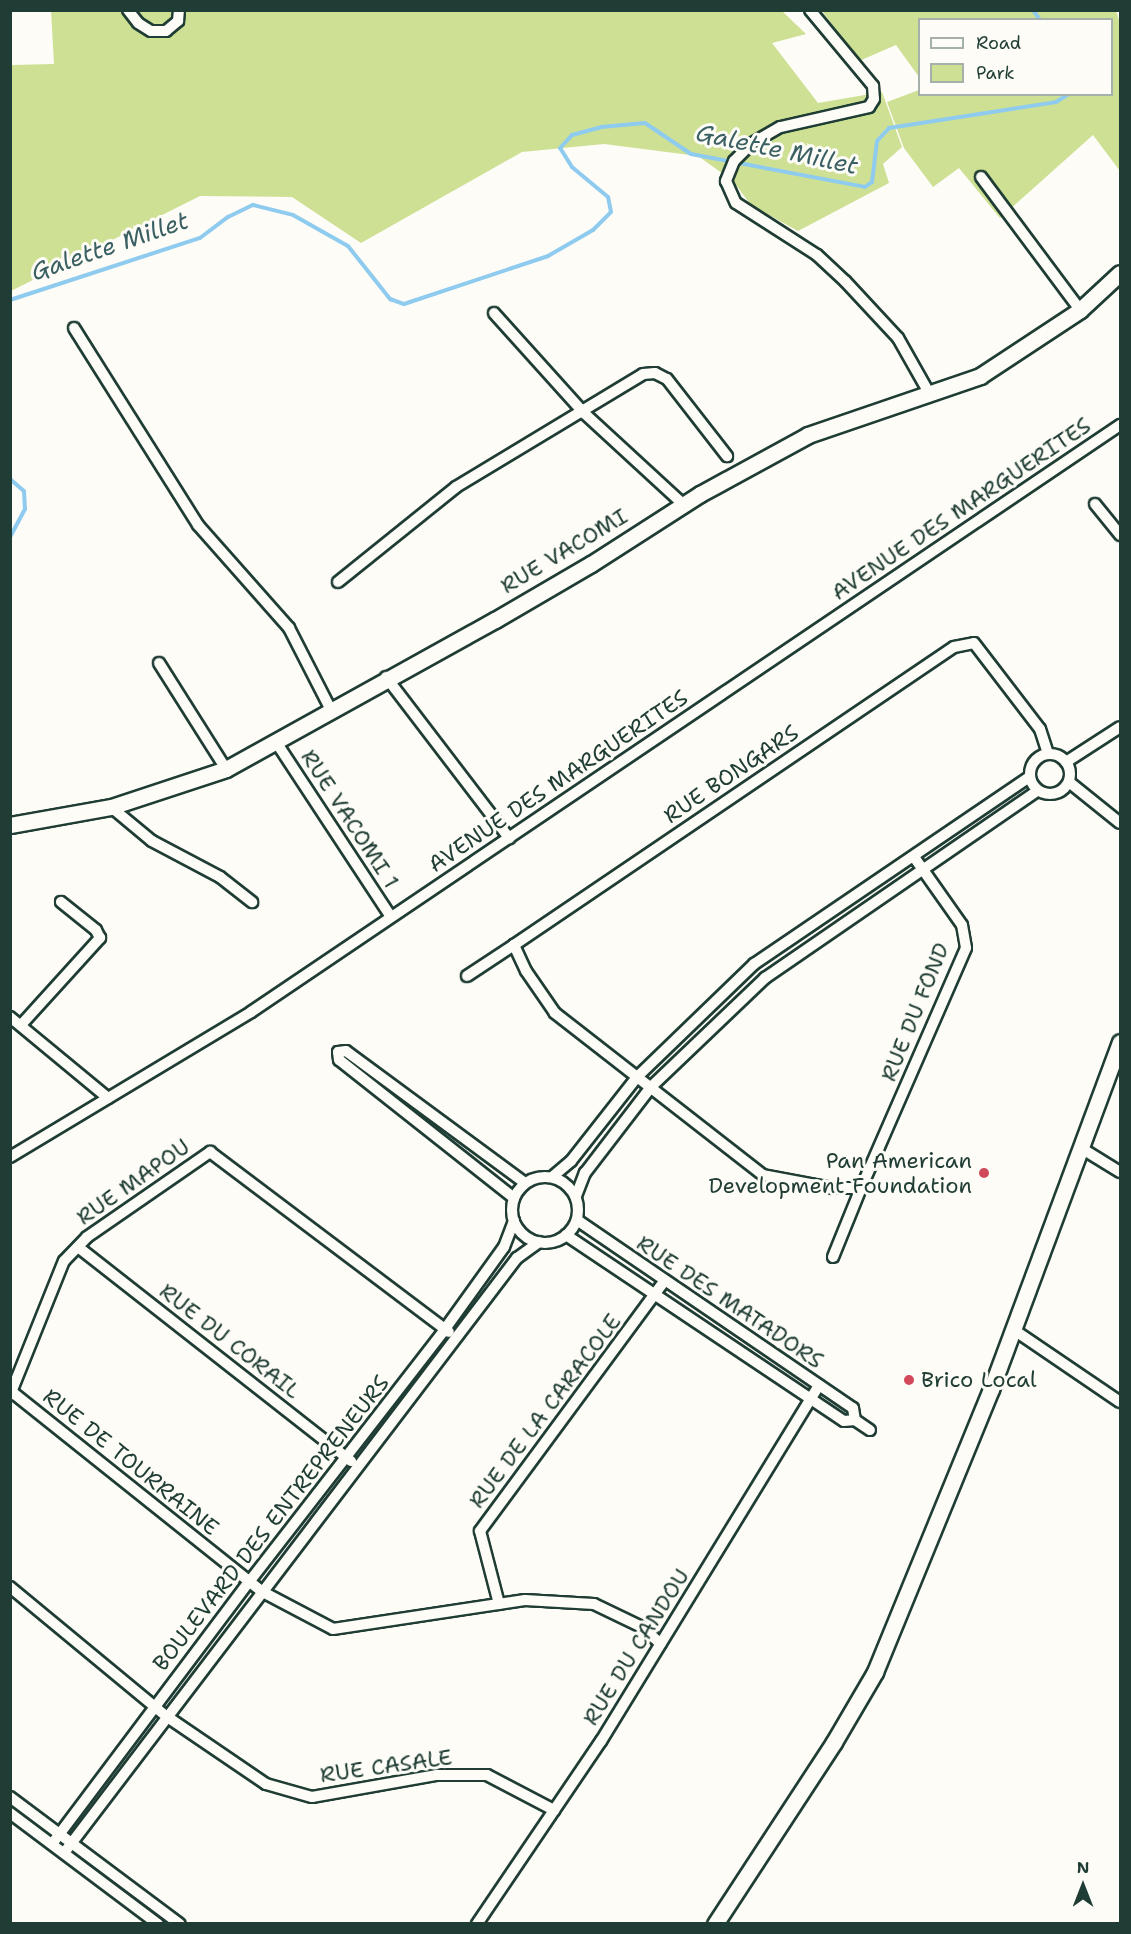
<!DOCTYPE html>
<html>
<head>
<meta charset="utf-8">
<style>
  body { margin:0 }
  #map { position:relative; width:1131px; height:1934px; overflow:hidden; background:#fdfcf7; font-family:"Shantell Sans",sans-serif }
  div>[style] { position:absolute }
  .green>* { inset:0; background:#cee094 }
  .stream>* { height:4px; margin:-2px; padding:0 2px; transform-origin:2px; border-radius:2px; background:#8ecbef }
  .roads { filter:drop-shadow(2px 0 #1f3d34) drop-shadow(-2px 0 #1f3d34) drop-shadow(0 2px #1f3d34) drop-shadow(0 -2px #1f3d34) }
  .street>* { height:10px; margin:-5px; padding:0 5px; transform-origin:5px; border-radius:5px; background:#fdfcf7 }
  .street>.ring { margin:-5px; padding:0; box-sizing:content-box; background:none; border:10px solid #fdfcf7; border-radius:50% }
  .secondary>* { height:15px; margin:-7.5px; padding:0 7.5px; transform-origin:7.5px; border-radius:7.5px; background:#fdfcf7 }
  .dots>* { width:16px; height:16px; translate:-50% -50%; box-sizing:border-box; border:3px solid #fdfcf7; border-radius:50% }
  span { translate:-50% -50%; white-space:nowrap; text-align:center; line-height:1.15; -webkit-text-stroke:6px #fdfcf7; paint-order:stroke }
  .street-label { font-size:22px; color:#1f3d34 }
  .poi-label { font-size:22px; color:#1f3d34 }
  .right { translate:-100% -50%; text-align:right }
  .left { translate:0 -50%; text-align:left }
  .water-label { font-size:24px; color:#3b6063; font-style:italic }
  .frame { position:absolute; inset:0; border:12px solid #1f3d34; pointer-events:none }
  .legend { position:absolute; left:918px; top:18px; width:195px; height:78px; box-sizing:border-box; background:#fdfcf7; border:2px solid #a4b0a9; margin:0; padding:8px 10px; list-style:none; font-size:18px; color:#1f3d34 }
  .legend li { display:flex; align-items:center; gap:12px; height:30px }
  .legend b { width:30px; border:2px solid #a4b0a9 }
  .north { position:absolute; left:1053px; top:1856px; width:60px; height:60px; -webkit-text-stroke:4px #fdfcf7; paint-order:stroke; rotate:0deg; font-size:16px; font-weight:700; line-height:24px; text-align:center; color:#1f3d34 }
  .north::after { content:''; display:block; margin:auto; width:21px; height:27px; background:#1f3d34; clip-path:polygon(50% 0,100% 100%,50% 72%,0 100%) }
</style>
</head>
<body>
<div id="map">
  <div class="green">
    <i style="clip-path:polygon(51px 11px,782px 11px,806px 34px,772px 43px,818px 103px,882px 92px,902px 147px,883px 164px,889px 183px,798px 231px,751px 205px,733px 181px,698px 156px,604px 144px,522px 152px,361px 243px,292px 197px,200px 196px,11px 291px,11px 65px,54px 64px)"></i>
    <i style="clip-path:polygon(822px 11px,1116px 11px,1120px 23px,1120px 171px,1093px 135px,1000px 218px,959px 168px,933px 187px,904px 148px,887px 102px,919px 90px,920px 94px,1112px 94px,1112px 20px,920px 20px,919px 77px,896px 45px,859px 61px)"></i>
  </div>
  <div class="stream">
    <i style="left:1033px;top:10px;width:12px;rotate:55deg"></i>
    <i style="left:10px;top:300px;width:200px;rotate:-18.1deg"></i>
    <i style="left:200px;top:238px;width:35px;rotate:-37deg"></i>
    <i style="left:228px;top:217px;width:28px;rotate:-26deg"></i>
    <i style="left:253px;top:205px;width:41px;rotate:14deg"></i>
    <i style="left:293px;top:215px;width:63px;rotate:29.4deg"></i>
    <i style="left:348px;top:246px;width:68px;rotate:51.6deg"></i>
    <i style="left:390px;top:299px;width:15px;rotate:20deg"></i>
    <i style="left:404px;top:304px;width:152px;rotate:-18.4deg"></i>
    <i style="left:548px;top:256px;width:52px;rotate:-30deg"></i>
    <i style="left:593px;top:230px;width:25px;rotate:-45deg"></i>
    <i style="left:611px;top:212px;width:15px;rotate:-101deg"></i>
    <i style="left:608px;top:197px;width:47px;rotate:-140.2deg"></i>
    <i style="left:572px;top:167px;width:22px;rotate:-122deg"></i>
    <i style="left:560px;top:148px;width:18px;rotate:-47deg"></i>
    <i style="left:572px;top:135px;width:30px;rotate:-15deg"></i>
    <i style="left:601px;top:127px;width:44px;rotate:-5.2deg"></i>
    <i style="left:645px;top:123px;width:55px;rotate:34deg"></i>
    <i style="left:691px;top:154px;width:177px;rotate:10.7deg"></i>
    <i style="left:865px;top:187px;width:9px;rotate:-36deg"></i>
    <i style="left:872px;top:182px;width:41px;rotate:-83deg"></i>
    <i style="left:877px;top:141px;width:18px;rotate:-47deg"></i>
    <i style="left:889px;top:128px;width:169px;rotate:-8.8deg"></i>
    <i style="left:1056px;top:102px;width:15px;rotate:-32deg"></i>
    <i style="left:10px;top:479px;width:18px;rotate:41deg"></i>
    <i style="left:24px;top:491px;width:18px;rotate:87deg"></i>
    <i style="left:25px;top:509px;width:32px;rotate:118deg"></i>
  </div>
  <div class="roads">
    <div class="street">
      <i style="left:128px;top:10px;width:16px;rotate:52deg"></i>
      <i style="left:138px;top:23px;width:15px;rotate:32deg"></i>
      <i style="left:151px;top:31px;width:15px"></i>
      <i style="left:166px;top:31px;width:16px;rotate:-40deg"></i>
      <i style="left:178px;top:21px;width:11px;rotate:-85deg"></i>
      <i style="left:810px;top:10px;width:99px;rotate:50.3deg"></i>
      <i style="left:873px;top:86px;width:13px;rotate:86deg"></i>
      <i style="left:874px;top:99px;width:9px;rotate:122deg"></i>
      <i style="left:869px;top:107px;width:91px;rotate:167.3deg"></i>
      <i style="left:780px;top:127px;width:32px;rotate:150deg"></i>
      <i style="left:752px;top:143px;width:25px;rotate:135deg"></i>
      <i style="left:734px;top:161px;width:22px;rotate:112deg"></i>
      <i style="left:726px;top:181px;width:24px;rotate:66deg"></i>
      <i style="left:736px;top:203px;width:96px;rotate:32.7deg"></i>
      <i style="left:817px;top:255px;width:38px;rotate:43deg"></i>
      <i style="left:845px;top:281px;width:78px;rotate:47.1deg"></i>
      <i style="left:898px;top:338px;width:61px;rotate:60.5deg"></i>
      <i style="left:981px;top:177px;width:166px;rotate:53.3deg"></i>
      <i style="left:494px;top:313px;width:135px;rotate:48deg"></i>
      <i style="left:584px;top:413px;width:134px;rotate:42.6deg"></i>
      <i style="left:74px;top:328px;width:233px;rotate:57.8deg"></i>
      <i style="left:198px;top:525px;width:137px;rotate:48.5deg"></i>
      <i style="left:289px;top:628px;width:90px;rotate:62.9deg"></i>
      <i style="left:1095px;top:504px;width:40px;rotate:51deg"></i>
      <i style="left:338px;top:582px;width:151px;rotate:-38.8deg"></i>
      <i style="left:456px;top:487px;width:218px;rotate:-31.1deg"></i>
      <i style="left:643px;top:374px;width:12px;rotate:-5deg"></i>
      <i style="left:655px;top:373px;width:13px;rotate:27deg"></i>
      <i style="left:667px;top:379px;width:98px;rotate:52.1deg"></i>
      <i style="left:159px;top:663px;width:125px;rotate:57.7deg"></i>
      <i style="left:386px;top:677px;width:203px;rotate:52.6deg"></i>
      <i style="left:276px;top:742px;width:209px;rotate:56.7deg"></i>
      <i class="ring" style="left:1030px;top:754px;width:30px;height:30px"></i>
      <i style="left:1066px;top:762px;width:64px;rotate:-32.9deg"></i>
      <i style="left:1069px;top:782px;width:65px;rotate:38.8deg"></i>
      <i style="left:111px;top:807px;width:53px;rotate:39.7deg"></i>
      <i style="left:152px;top:841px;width:77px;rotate:27.9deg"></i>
      <i style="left:220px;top:877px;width:41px;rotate:38deg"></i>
      <i style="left:914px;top:857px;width:83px;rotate:54.8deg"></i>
      <i style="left:962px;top:925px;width:23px;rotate:80deg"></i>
      <i style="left:966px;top:948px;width:262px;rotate:113.6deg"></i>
      <i style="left:861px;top:1188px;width:29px;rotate:180deg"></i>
      <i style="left:832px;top:1188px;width:70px;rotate:-169.3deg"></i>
      <i style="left:763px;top:1175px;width:264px;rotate:-142.1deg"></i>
      <i style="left:555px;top:1013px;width:51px;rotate:-124.6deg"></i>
      <i style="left:526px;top:971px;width:29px;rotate:-115deg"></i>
      <i style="left:514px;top:945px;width:531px;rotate:-34.11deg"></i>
      <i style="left:954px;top:647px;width:20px;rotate:-11deg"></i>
      <i style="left:974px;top:643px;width:108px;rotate:52.5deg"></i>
      <i style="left:1040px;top:729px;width:26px;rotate:72deg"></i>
      <i style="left:467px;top:976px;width:56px;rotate:-33.4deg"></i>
      <i style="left:10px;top:1017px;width:127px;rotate:39.6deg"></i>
      <i style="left:21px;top:1025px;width:118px;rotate:-47.8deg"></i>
      <i style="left:100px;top:938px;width:9px;rotate:-117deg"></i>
      <i style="left:96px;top:930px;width:45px;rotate:-141.3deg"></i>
      <i style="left:1081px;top:1148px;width:46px;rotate:31.6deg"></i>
      <i style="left:10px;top:1157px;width:281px;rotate:-31deg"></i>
      <i style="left:251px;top:1012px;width:1049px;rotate:-34.04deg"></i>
      <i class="ring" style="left:512px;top:1177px;width:56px;height:56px"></i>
      <i style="left:552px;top:1177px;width:25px;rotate:-40deg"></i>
      <i style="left:571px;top:1161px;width:107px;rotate:-51.8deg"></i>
      <i style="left:637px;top:1077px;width:163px;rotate:-44deg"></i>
      <i style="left:754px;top:964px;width:333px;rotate:-34.2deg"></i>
      <i style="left:576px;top:1196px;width:25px;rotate:-69deg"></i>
      <i style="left:585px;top:1173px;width:108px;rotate:-52.5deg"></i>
      <i style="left:651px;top:1087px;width:158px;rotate:-43.7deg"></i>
      <i style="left:765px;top:978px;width:330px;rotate:-34.5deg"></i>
      <i style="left:514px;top:1198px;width:223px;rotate:-141.7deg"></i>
      <i style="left:339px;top:1060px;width:8px;rotate:-97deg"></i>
      <i style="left:338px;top:1052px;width:8px;rotate:-7deg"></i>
      <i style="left:346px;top:1051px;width:222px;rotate:36.4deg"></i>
      <i style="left:577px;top:1220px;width:334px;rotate:34.3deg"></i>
      <i style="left:853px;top:1408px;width:12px;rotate:81deg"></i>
      <i style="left:855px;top:1420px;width:18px;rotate:34deg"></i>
      <i style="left:566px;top:1235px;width:334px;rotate:33.8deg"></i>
      <i style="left:844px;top:1421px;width:11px;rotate:-5deg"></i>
      <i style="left:78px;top:1247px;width:347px;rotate:38.1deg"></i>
      <i style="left:833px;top:1257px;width:74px;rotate:-67.9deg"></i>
      <i style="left:1014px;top:1330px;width:128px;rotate:34.2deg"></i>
      <i style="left:12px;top:1392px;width:319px;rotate:38.6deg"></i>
      <i style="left:261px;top:1591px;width:81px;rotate:27.8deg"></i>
      <i style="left:333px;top:1629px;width:194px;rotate:-8.6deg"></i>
      <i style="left:525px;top:1600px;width:69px;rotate:3.3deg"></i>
      <i style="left:594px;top:1604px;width:53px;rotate:25.6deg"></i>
      <i style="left:642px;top:1627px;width:25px;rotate:42deg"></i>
      <i style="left:10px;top:1395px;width:144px;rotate:-68.1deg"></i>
      <i style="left:64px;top:1261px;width:33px;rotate:-46deg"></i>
      <i style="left:87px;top:1237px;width:150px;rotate:-34.6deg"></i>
      <i style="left:210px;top:1152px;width:299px;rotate:37deg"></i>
      <i style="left:10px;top:1587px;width:202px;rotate:39.6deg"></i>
      <i style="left:166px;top:1716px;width:121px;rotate:34.2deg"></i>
      <i style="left:266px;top:1784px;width:48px;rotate:15.8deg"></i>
      <i style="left:312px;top:1797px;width:127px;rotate:-10deg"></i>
      <i style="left:437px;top:1775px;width:50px"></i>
      <i style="left:487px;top:1775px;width:76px;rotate:27.6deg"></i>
      <i style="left:499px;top:1604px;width:75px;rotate:-104.6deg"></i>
      <i style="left:480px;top:1531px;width:310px;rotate:-53.6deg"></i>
      <i style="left:10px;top:1797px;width:212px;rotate:36.8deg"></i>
      <i style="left:10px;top:1813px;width:185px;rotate:36.9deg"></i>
      <i style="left:52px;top:1844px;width:328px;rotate:-53.1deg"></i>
      <i style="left:249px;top:1582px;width:320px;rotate:-52.2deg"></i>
      <i style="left:445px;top:1329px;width:101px;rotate:-54.3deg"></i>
      <i style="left:504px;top:1247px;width:28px;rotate:-69deg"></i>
      <i style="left:64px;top:1853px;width:748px;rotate:-52.72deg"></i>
      <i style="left:517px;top:1258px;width:27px;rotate:-36deg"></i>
      <i style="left:477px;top:1924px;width:221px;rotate:-55.9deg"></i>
      <i style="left:601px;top:1741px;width:417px;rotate:-58.5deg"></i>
    </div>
    <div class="secondary">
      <i style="left:10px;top:825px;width:103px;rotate:-10.1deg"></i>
      <i style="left:111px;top:807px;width:121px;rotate:-18.3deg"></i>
      <i style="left:226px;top:769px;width:308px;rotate:-29deg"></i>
      <i style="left:495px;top:620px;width:111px;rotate:-30.3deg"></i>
      <i style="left:591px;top:564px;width:130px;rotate:-32.7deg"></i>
      <i style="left:700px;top:494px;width:123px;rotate:-28.6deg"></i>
      <i style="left:808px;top:435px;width:182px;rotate:-18.9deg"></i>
      <i style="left:980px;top:376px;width:120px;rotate:-33.4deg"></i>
      <i style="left:1080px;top:310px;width:54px;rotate:-42.8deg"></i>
      <i style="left:715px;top:1924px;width:217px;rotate:-56.8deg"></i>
      <i style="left:834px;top:1742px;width:81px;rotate:-59.6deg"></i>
      <i style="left:875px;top:1672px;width:306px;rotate:-67.7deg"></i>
      <i style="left:991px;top:1389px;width:370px;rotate:-69.6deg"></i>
    </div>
  </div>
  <div class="dots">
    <i style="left:984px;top:1173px;background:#d1495b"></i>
    <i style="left:909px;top:1380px;background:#d1495b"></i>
  </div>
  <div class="street-label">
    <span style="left:961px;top:509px;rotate:-34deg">AVENUE DES MARGUERITES</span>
    <span style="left:564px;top:551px;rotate:-31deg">RUE VACOMI</span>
    <span style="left:731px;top:774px;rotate:-34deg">RUE BONGARS</span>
    <span style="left:558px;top:781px;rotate:-34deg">AVENUE DES MARGUERITES</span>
    <span style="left:350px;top:819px;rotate:57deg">RUE VACOMI 1</span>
    <span style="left:915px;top:1012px;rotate:-68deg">RUE DU FOND</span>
    <span style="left:133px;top:1182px;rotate:-35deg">RUE MAPOU</span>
    <span style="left:730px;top:1302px;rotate:34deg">RUE DES MATADORS</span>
    <span style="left:230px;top:1341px;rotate:38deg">RUE DU CORAIL</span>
    <span style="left:545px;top:1411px;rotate:-53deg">RUE DE LA CARACOLE</span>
    <span style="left:131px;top:1462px;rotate:39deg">RUE DE TOURRAINE</span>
    <span style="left:271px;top:1523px;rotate:-52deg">BOULEVARD DES ENTREPRENEURS</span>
    <span style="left:636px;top:1647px;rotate:-58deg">RUE DU CANDOU</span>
    <span style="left:386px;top:1766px;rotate:-8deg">RUE CASALE</span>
  </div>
  <div class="poi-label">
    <span class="right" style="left:972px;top:1173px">Pan American<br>Development Foundation</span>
    <span class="left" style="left:921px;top:1380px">Brico Local</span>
  </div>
  <div class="water-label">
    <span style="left:777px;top:150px;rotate:12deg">Galette Millet</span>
    <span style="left:110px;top:247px;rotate:-19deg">Galette Millet</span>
  </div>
  <div class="frame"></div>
  <ul class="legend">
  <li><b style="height:8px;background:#fdfcf7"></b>Road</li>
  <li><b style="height:16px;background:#cee094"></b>Park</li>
  </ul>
  <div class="north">N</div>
</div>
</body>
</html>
